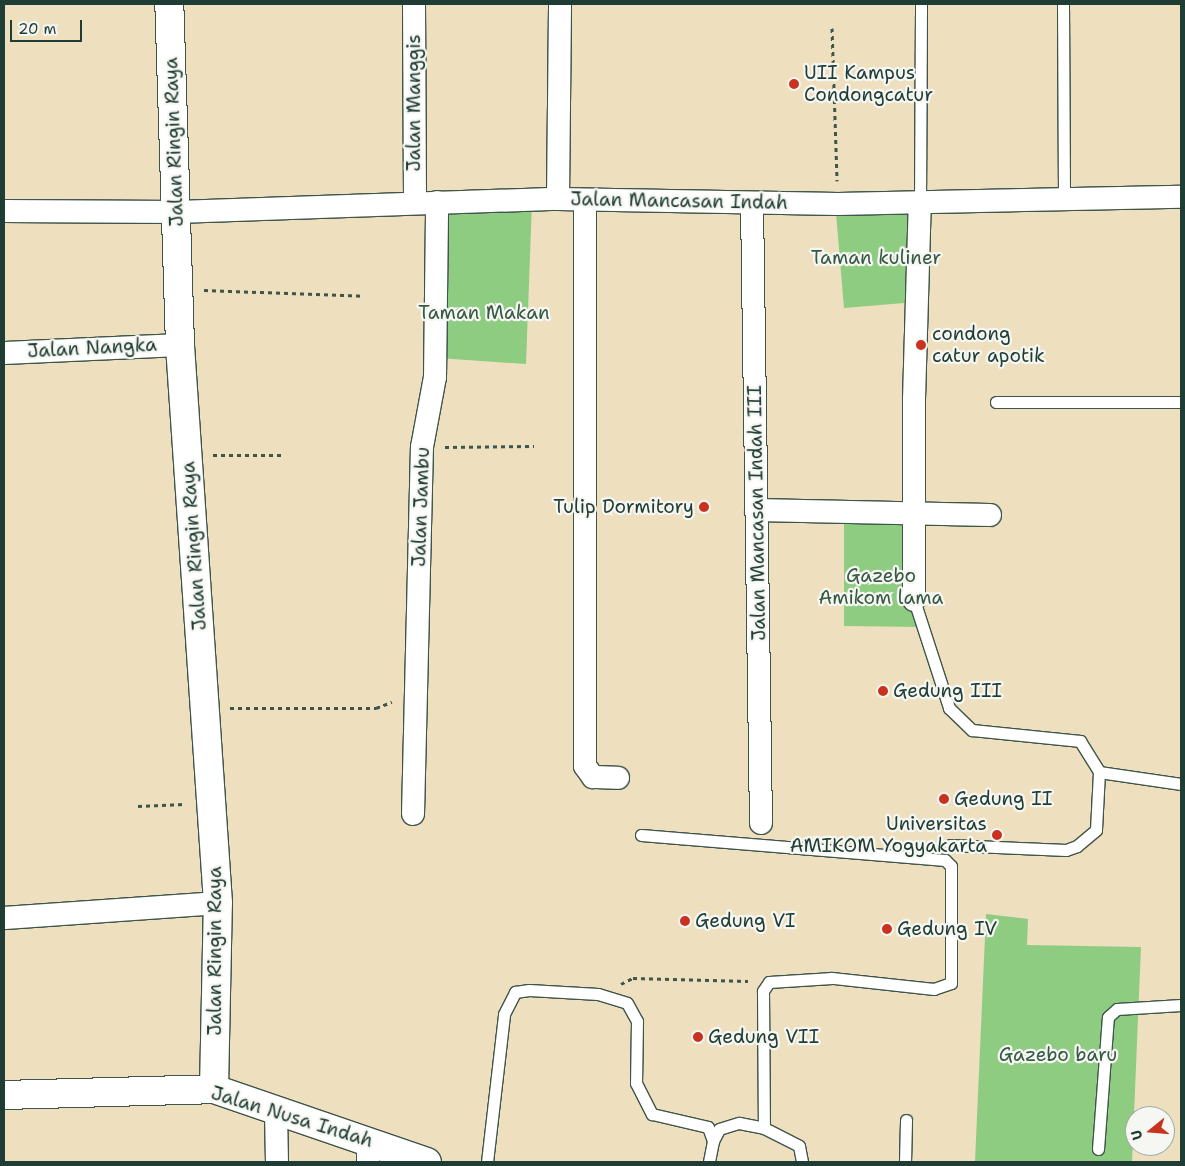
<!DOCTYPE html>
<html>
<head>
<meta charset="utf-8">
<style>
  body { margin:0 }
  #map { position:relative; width:1185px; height:1166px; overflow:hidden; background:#eedfbf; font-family:"Shantell Sans",sans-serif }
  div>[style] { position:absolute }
  .green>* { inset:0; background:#8ecc82 }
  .path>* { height:3px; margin-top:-1.5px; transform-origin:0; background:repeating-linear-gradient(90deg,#3e5549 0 4px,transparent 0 8px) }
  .roads { filter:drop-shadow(1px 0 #3e5549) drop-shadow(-1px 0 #3e5549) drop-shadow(0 1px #3e5549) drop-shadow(0 -1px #3e5549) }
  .service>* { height:11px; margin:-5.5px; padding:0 5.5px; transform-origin:5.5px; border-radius:5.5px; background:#fff }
  .minor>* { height:22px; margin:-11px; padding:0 11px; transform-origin:11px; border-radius:11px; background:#fff }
  .tertiary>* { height:28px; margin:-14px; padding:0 14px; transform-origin:14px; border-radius:14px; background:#fff }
  .secondary>* { height:28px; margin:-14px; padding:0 14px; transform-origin:14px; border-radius:14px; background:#fff }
  .dots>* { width:14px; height:14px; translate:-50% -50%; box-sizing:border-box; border:2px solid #f6f6f2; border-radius:50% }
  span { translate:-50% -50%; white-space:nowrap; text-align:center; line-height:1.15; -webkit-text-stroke:4.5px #f6f6f2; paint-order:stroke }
  .poi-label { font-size:19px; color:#1f3d34 }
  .left { translate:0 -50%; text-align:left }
  .right { translate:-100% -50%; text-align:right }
  .street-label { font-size:19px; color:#1f3d34 }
  .park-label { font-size:19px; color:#355a44 }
  .frame { position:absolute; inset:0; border:5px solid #1f3d34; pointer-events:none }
  .north { position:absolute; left:1125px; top:1106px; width:50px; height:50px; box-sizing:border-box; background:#f6f6f2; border:1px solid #a0aca6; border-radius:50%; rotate:253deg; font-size:14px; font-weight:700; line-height:20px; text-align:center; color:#1f3d34 }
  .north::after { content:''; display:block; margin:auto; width:18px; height:22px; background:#c8321e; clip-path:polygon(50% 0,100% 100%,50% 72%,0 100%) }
  .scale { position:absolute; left:10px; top:20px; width:72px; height:22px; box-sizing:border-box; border:2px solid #1f3d34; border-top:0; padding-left:6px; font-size:15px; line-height:18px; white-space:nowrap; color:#1f3d34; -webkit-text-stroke:4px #f6f6f2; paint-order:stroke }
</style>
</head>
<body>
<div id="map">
  <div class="green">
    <i style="clip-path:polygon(448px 195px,532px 202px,526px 364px,438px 358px)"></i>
    <i style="clip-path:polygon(908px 208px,916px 302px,844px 308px,836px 213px)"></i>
    <i style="clip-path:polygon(844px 518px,917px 522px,921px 627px,844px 626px)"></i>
    <i style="clip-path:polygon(986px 914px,1028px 919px,1027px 945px,1141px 947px,1132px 1162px,975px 1162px)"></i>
  </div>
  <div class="path">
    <i style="left:832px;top:28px;width:153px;rotate:88.1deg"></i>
    <i style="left:204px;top:290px;width:160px;rotate:2.1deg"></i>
    <i style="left:445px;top:447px;width:89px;rotate:-0.6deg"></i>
    <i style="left:213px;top:455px;width:72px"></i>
    <i style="left:230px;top:708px;width:146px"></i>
    <i style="left:376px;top:708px;width:17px;rotate:-21deg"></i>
    <i style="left:138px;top:806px;width:47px;rotate:-2.4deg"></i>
    <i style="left:621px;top:984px;width:13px;rotate:-27deg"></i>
    <i style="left:633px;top:978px;width:115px;rotate:1.5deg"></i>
  </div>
  <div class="roads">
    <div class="service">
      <i style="left:1063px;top:4px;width:195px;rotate:89.7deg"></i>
      <i style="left:920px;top:202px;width:198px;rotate:-89.7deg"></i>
      <i style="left:996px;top:402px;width:185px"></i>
      <i style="left:914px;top:600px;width:114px;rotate:72deg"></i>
      <i style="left:949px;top:708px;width:32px;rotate:44deg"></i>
      <i style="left:972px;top:730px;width:109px;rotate:5.8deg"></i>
      <i style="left:1080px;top:741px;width:36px;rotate:58deg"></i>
      <i style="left:1099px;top:772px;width:58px;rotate:93deg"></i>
      <i style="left:1096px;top:830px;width:25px;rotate:140deg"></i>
      <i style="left:1077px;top:846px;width:12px;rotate:160deg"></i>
      <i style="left:1066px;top:850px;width:116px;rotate:-177.5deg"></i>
      <i style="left:1099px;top:772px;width:83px;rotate:8.3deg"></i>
      <i style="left:641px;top:835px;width:305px;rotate:4.7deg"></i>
      <i style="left:945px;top:860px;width:8px;rotate:45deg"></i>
      <i style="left:951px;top:866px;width:117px;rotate:90deg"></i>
      <i style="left:951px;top:983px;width:18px;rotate:161deg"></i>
      <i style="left:934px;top:989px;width:103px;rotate:-173.8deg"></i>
      <i style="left:832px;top:978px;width:63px;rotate:176.4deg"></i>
      <i style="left:769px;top:982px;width:11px;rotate:124deg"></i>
      <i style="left:763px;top:991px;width:137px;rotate:89.6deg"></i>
      <i style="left:713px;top:1141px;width:13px;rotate:-63deg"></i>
      <i style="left:719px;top:1129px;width:21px;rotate:-17deg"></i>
      <i style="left:739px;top:1123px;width:25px;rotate:11deg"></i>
      <i style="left:764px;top:1128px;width:39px;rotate:27deg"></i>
      <i style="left:799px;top:1146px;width:16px;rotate:79deg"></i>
      <i style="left:1098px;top:1149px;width:132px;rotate:-85.7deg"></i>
      <i style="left:1108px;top:1017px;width:12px;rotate:-42deg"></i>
      <i style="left:1117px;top:1009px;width:64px;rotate:-3.6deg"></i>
      <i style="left:487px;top:1162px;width:149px;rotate:-83.4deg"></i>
      <i style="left:504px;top:1014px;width:25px;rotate:-63deg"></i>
      <i style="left:515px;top:992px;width:14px;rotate:-8deg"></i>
      <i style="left:529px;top:990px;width:69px;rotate:3.3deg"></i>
      <i style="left:598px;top:994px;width:30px;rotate:17deg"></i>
      <i style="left:627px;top:1003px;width:21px;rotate:61deg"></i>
      <i style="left:637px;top:1021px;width:62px;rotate:90.9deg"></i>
      <i style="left:636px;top:1083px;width:35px;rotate:63deg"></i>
      <i style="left:652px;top:1114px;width:57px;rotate:13.1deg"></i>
      <i style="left:708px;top:1127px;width:15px;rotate:70deg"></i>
      <i style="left:713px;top:1141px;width:21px;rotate:101deg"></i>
      <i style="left:905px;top:1162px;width:42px;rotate:-88.6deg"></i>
    </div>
    <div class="minor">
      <i style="left:414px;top:4px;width:199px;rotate:89.7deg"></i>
      <i style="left:558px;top:199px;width:195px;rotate:-89.4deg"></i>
      <i style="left:585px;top:201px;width:565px;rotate:90deg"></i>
      <i style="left:585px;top:766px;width:14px;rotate:54deg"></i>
      <i style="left:593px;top:777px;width:25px;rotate:2deg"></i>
      <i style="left:752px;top:203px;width:620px;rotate:89.17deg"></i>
      <i style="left:4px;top:211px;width:173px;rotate:0.3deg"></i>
      <i style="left:177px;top:212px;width:381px;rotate:-2deg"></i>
      <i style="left:558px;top:199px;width:280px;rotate:1deg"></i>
      <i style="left:838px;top:204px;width:343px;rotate:-1.2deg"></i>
      <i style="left:4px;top:353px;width:176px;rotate:-2.6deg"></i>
      <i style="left:756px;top:510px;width:234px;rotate:1.2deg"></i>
      <i style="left:914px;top:600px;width:201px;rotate:-90deg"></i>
      <i style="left:914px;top:399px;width:197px;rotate:-88.3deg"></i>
      <i style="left:413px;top:814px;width:367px;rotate:-88.6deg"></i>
      <i style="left:422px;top:447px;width:71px;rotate:-79.5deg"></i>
      <i style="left:435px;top:377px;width:175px;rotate:-89.3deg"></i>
      <i style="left:4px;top:918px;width:215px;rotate:-4deg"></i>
      <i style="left:276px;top:1111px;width:51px;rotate:88.9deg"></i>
      <i style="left:368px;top:1162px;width:22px;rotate:-90deg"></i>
    </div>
    <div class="tertiary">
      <i style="left:214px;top:1089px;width:225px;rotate:18.9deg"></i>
    </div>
    <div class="secondary">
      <i style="left:4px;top:1095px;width:210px;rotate:-1.6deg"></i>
      <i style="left:214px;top:1089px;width:186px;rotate:-88.8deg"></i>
      <i style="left:218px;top:903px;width:559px;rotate:-93.9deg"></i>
      <i style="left:180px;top:345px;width:341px;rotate:-91.8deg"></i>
    </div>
  </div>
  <div class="dots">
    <i style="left:794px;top:84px;background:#c8321e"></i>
    <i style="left:921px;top:345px;background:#c8321e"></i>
    <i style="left:704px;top:507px;background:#c8321e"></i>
    <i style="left:883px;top:691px;background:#c8321e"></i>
    <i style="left:944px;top:799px;background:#c8321e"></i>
    <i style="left:997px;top:835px;background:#c8321e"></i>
    <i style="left:685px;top:921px;background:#c8321e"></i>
    <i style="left:887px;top:929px;background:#c8321e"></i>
    <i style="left:698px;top:1037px;background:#c8321e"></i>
  </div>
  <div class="poi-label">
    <span class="left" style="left:804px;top:84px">UII Kampus<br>Condongcatur</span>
    <span class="left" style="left:932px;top:345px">condong<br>catur apotik</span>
    <span class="right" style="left:694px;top:507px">Tulip Dormitory</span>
    <span class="left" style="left:893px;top:691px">Gedung III</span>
    <span class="left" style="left:954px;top:799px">Gedung II</span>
    <span class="right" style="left:987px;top:835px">Universitas<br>AMIKOM Yogyakarta</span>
    <span class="left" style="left:695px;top:921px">Gedung VI</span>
    <span class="left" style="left:897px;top:929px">Gedung IV</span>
    <span class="left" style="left:708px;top:1037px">Gedung VII</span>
  </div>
  <div class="street-label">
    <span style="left:414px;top:103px;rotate:-90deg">Jalan Manggis</span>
    <span style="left:174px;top:142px;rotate:-92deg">Jalan Ringin Raya</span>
    <span style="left:679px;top:201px;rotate:1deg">Jalan Mancasan Indah</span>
    <span style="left:92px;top:348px;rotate:-3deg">Jalan Nangka</span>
    <span style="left:421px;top:507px;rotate:-88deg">Jalan Jambu</span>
    <span style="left:757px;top:513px;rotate:-91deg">Jalan Mancasan Indah III</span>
    <span style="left:194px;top:546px;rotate:-94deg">Jalan Ringin Raya</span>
    <span style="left:215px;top:951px;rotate:-90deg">Jalan Ringin Raya</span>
    <span style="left:292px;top:1117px;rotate:17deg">Jalan Nusa Indah</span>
  </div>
  <div class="park-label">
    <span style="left:876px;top:258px">Taman kuliner</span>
    <span style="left:484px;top:313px">Taman Makan</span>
    <span style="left:881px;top:587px">Gazebo<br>Amikom lama</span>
    <span style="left:1058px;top:1055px">Gazebo baru</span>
  </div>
  <div class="frame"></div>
  <div class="north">U</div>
  <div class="scale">20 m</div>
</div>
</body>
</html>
